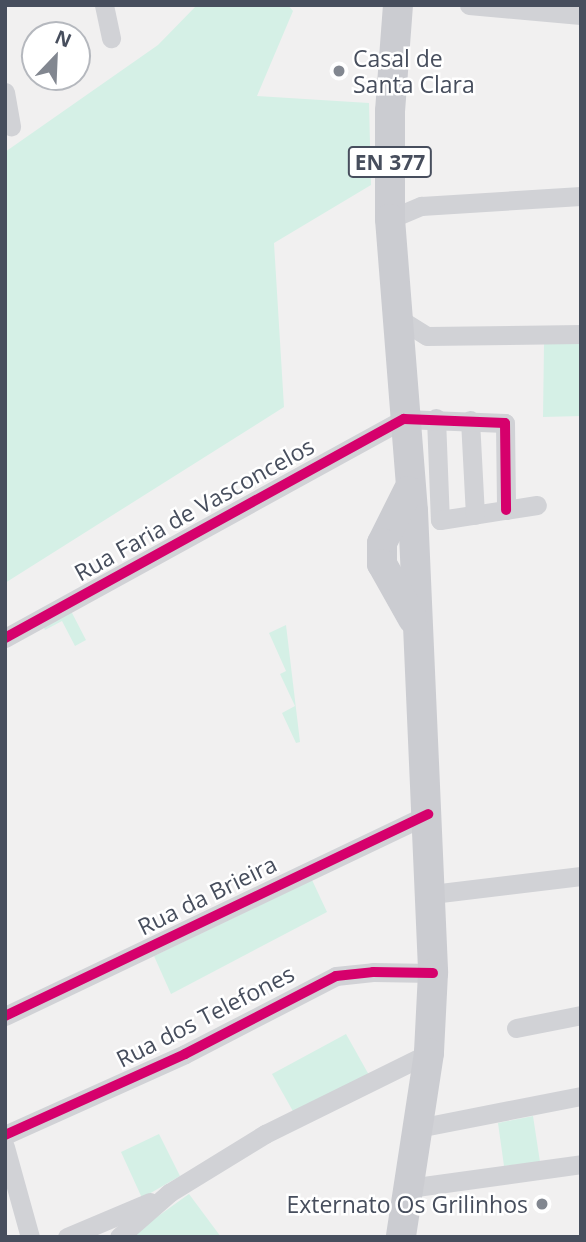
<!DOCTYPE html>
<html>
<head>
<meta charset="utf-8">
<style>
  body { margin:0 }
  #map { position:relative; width:586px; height:1242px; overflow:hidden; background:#f1f0f0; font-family:"Open Sans",sans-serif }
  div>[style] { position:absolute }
  .green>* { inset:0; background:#d5f0e6 }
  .minor>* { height:19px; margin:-9.5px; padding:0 9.5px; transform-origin:9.5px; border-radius:9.5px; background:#d1d2d6 }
  .primary>* { height:30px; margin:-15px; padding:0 15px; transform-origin:15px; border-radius:15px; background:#cbccd1 }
  .cycleway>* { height:10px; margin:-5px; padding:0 5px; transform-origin:5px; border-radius:5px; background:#d6006c }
  .dots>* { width:19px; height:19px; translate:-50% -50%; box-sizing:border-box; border:4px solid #fff; border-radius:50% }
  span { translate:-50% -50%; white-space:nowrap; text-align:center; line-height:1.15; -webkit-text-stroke:5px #fff; paint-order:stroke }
  .shield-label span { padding:2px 5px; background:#fff; border:2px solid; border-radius:5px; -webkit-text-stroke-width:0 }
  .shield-label { font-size:21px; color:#474e5d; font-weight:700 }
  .poi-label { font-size:23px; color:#474e5d }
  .left { translate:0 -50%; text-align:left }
  .right { translate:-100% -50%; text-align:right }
  .street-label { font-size:23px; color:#474e5d }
  .frame { position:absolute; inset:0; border:7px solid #474e5d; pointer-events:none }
  .north { position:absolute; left:21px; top:21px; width:70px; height:70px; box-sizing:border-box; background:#fff; border:2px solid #b5b8be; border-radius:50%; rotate:23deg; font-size:19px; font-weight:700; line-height:28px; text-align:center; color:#474e5d }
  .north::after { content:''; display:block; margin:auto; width:24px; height:32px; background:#828790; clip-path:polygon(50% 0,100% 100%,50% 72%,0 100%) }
</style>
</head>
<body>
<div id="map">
  <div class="green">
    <i style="clip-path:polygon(197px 5px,288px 5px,293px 11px,257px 96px,369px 103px,371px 185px,274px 243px,284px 407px,5px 583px,5px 152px,158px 45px)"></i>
    <i style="clip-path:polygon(544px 344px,581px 344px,581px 416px,543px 417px)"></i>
    <i style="clip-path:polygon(71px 611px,86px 640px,75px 646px,62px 621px,45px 630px,43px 626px)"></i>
    <i style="clip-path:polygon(286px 625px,300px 742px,296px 743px,282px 713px,295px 706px,280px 674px,286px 671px,269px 633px)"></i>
    <i style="clip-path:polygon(312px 880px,327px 912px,171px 994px,154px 956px)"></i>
    <i style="clip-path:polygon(346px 1034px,369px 1075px,294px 1113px,272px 1074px)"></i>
    <i style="clip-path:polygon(533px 1116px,540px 1162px,504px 1166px,498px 1123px)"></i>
    <i style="clip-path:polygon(159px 1134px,180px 1176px,142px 1198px,121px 1152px)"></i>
    <i style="clip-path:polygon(189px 1194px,221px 1237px,129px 1237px)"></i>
  </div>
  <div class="minor">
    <i style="left:104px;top:5px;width:34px;rotate:78deg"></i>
    <i style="left:469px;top:5px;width:112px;rotate:5.1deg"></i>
    <i style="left:5px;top:92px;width:35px;rotate:80deg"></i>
    <i style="left:390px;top:219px;width:34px;rotate:-23deg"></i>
    <i style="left:421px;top:206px;width:160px;rotate:-3.6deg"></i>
    <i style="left:398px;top:318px;width:34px;rotate:32deg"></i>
    <i style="left:427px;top:336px;width:154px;rotate:-0.7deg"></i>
    <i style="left:436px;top:418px;width:102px;rotate:87.8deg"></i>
    <i style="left:440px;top:520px;width:98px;rotate:-8.8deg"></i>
    <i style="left:470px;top:420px;width:95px;rotate:87deg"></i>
    <i style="left:5px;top:638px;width:455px;rotate:-28.8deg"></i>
    <i style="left:404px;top:419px;width:101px;rotate:2.3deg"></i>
    <i style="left:505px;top:423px;width:87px;rotate:89.3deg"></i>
    <i style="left:432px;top:894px;width:150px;rotate:-6.9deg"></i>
    <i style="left:5px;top:1016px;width:469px;rotate:-25.5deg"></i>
    <i style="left:516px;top:1028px;width:66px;rotate:-11.3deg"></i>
    <i style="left:418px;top:1128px;width:166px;rotate:-11.1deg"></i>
    <i style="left:5px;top:1135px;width:197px;rotate:-24.2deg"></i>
    <i style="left:185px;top:1054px;width:170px;rotate:-27.3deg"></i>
    <i style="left:336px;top:976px;width:37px;rotate:-6deg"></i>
    <i style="left:373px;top:972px;width:60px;rotate:1deg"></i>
    <i style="left:5px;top:1147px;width:93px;rotate:74.5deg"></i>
    <i style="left:409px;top:1188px;width:174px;rotate:-7.9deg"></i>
    <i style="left:67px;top:1237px;width:90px;rotate:-22.9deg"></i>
    <i style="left:119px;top:1237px;width:67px;rotate:-41.3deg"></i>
    <i style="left:169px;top:1193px;width:113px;rotate:-31.6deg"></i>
    <i style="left:265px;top:1134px;width:183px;rotate:-26.3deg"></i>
  </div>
  <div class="primary">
    <i style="left:398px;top:5px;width:106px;rotate:94.3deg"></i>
    <i style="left:390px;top:111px;width:108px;rotate:90deg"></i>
    <i style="left:390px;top:219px;width:293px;rotate:85.5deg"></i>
    <i style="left:413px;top:511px;width:462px;rotate:87.5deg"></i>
    <i style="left:433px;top:973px;width:80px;rotate:92.9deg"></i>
    <i style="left:429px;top:1053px;width:186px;rotate:98.7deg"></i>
    <i style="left:408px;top:491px;width:58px;rotate:116.6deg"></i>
    <i style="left:382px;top:543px;width:21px;rotate:90deg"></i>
    <i style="left:382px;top:564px;width:63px;rotate:60.6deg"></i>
  </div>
  <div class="cycleway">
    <i style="left:5px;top:638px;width:455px;rotate:-28.8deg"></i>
    <i style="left:404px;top:419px;width:101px;rotate:2.3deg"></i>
    <i style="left:505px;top:423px;width:87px;rotate:89.3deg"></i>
    <i style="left:5px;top:1016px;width:469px;rotate:-25.5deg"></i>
    <i style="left:5px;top:1135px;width:197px;rotate:-24.2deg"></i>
    <i style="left:185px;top:1054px;width:170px;rotate:-27.3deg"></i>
    <i style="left:336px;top:976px;width:37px;rotate:-6deg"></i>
    <i style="left:373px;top:972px;width:60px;rotate:1deg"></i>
  </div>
  <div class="dots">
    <i style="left:339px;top:71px;background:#828790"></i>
    <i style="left:542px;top:1204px;background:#828790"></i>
  </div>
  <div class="shield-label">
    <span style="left:390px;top:162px">EN 377</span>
  </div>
  <div class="poi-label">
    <span class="left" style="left:353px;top:71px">Casal de<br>Santa Clara</span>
    <span class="right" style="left:528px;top:1204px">Externato Os Grilinhos</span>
  </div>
  <div class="street-label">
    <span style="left:194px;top:509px;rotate:-29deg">Rua Faria de Vasconcelos</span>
    <span style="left:207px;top:895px;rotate:-26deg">Rua da Brieira</span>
    <span style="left:205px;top:1016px;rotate:-27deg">Rua dos Telefones</span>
  </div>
  <div class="frame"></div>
  <div class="north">N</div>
</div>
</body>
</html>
